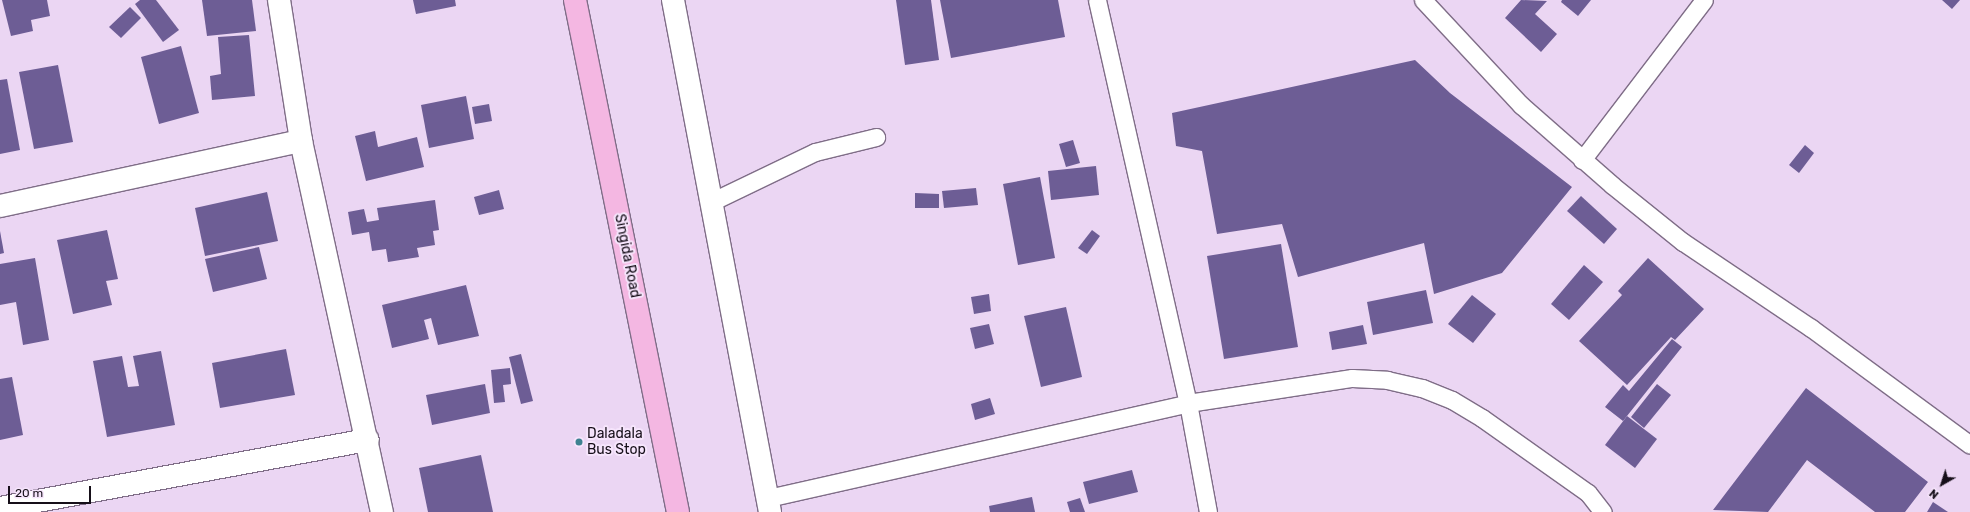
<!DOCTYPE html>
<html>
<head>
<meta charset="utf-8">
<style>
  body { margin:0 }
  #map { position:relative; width:1970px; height:512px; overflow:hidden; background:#ebd6f3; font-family:Rubik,sans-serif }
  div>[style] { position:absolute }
  .building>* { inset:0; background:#6d5d95 }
  .roads { filter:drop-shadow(1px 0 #7f6d87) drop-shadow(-1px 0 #7f6d87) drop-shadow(0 1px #7f6d87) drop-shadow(0 -1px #7f6d87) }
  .lane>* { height:17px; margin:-8.5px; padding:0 8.5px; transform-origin:8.5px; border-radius:8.5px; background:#fff }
  .street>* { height:22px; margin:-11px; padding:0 11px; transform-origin:11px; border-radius:11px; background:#fff }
  .highway>* { height:22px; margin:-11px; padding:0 11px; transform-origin:11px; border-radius:11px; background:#f4b7e2 }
  .dots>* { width:11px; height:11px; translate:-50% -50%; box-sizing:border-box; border:2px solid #f6e5fc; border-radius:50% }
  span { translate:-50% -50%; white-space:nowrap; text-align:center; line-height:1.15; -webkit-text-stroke:4px #f6e5fc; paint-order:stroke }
  .street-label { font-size:14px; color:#160f19 }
  .poi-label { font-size:14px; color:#160f19 }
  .left { translate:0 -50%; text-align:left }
  .north { position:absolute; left:1922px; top:464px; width:40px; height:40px; -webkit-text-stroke:3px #f6e5fc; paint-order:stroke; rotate:219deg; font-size:11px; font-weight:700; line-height:16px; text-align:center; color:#160f19 }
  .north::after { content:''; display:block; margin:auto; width:14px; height:18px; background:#160f19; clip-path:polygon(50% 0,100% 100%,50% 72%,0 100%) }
  .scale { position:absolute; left:8px; top:486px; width:83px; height:18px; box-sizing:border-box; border:2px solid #160f19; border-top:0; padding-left:5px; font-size:12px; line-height:14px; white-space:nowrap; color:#160f19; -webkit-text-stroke:3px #f6e5fc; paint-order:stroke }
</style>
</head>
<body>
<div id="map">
  <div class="building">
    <i style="clip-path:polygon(2px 0,47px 0,50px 16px,31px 20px,33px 31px,11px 36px)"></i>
    <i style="clip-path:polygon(140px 0,156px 0,179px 30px,163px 42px,135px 4px)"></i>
    <i style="clip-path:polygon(202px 0,252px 0,256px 31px,207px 36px)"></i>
    <i style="clip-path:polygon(413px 0,455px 0,456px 6px,416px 14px)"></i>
    <i style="clip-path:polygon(896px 0,931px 0,939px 60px,905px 65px)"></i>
    <i style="clip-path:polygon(940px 0,1058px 0,1065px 37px,951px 58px)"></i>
    <i style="clip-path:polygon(1521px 0,1547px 1px,1535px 14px,1557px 34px,1541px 52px,1505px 18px)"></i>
    <i style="clip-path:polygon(1562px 0,1591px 0,1578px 16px,1561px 2px)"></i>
    <i style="clip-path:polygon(1942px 0,1960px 0,1952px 9px)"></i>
    <i style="clip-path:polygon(130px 7px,141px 18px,121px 38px,109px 27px)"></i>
    <i style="clip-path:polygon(249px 35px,255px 96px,212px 100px,210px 76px,221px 74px,218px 37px)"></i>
    <i style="clip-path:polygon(181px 46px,199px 113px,159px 124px,141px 57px)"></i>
    <i style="clip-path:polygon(1415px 60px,1450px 93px,1572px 187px,1502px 273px,1434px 294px,1424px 243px,1298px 277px,1282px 224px,1217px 234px,1202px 151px,1176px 146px,1172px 113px)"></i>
    <i style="clip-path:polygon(58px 65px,73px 142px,34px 149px,19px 72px)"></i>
    <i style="clip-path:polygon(7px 79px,20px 150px,0 154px,0 80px)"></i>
    <i style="clip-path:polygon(466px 96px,474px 139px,429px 148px,421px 105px)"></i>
    <i style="clip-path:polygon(489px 104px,492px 121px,475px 124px,472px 107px)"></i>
    <i style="clip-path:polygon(375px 131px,378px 147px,417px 137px,424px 167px,366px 181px,355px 136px)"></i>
    <i style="clip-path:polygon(1073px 140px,1080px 163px,1066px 167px,1059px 144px)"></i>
    <i style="clip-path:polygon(1805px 145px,1814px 153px,1799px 173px,1789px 165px)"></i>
    <i style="clip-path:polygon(1096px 166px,1099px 195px,1051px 200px,1048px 171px)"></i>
    <i style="clip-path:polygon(1040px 177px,1055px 258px,1018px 265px,1003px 184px)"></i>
    <i style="clip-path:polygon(976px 188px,978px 205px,944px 208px,942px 191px)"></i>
    <i style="clip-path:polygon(499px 190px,504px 209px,479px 215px,474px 197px)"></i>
    <i style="clip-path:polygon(267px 192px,278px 241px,205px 256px,195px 208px)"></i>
    <i style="clip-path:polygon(915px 193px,939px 194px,939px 208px,915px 208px)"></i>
    <i style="clip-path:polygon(1581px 196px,1617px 229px,1604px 244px,1567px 211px)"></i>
    <i style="clip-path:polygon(435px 200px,439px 230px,433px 231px,435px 245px,417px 248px,419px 257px,388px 262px,386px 249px,372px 251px,369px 232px,352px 235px,348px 212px,364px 209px,367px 222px,379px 220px,377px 208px)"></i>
    <i style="clip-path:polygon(107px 230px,118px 279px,106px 281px,112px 305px,73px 314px,57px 240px)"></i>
    <i style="clip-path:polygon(1092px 230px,1100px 236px,1087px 254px,1078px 248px)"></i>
    <i style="clip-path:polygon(0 231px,4px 253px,0 254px)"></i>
    <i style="clip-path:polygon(1281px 244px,1298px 347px,1224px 359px,1207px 256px)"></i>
    <i style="clip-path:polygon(259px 247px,267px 279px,213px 292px,205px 259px)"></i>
    <i style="clip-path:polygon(35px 258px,49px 340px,23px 345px,16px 302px,0 305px,0 264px)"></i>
    <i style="clip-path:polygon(1648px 258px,1704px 309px,1675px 340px,1671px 337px,1627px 385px,1579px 341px,1622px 295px,1618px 291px)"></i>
    <i style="clip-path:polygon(1584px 265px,1603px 282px,1569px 320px,1551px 304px)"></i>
    <i style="clip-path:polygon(466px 285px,479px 336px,438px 345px,431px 318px,424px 320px,429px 339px,392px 348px,382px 305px)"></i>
    <i style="clip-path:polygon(1426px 290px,1433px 323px,1373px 335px,1367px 302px)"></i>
    <i style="clip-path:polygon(989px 294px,991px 311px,974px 314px,971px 297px)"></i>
    <i style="clip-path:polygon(1472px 295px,1496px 314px,1473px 343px,1448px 324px)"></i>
    <i style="clip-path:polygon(1066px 307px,1082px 377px,1041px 387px,1024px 316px)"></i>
    <i style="clip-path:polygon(989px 324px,994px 344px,975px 349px,970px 328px)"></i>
    <i style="clip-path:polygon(1363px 325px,1367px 344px,1332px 350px,1329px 332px)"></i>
    <i style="clip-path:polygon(1672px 339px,1682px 347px,1623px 421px,1605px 407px,1623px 385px,1629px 391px)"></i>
    <i style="clip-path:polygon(286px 349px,295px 395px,220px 408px,212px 363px)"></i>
    <i style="clip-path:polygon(161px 351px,175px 425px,107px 437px,93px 361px,122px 356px,128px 387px,139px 386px,133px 356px)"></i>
    <i style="clip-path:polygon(521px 354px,533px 401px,521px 404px,509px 357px)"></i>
    <i style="clip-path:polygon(510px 368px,511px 384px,503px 385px,505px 402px,494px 403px,491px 370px)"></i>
    <i style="clip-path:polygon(12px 377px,23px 435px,0 440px,0 379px)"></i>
    <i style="clip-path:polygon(485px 384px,490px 413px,432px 425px,426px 395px)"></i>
    <i style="clip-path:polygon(1657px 384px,1671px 395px,1644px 428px,1631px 417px)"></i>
    <i style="clip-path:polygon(1806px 388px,1928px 482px,1905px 512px,1875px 512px,1807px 460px,1768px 512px,1713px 510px)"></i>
    <i style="clip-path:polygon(990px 398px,995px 414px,975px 420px,971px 404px)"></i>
    <i style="clip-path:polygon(1627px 416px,1657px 439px,1635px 468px,1605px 445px)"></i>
    <i style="clip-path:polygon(481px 455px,493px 512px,428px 512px,419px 468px)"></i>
    <i style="clip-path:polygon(1132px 470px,1138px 492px,1089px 504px,1083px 482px)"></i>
    <i style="clip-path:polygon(1032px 497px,1035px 512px,990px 512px,989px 506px)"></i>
    <i style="clip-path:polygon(1080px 498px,1085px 512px,1070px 512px,1067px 502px)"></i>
    <i style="clip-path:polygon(1933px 502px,1948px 512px,1927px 512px)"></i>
  </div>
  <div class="roads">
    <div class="lane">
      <i style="left:1097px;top:0;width:413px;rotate:77.3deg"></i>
      <i style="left:1188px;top:403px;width:111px;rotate:79.6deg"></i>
      <i style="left:1423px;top:0;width:144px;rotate:47deg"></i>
      <i style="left:1521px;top:105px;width:121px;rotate:41.3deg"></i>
      <i style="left:1612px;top:185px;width:91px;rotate:38.8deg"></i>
      <i style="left:1683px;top:242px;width:154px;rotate:33.9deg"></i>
      <i style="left:1811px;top:328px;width:197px;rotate:36.3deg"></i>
      <i style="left:1582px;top:160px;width:201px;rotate:-52.7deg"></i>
      <i style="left:711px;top:202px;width:115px;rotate:-25.7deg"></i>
      <i style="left:815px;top:152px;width:63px;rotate:-13.8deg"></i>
      <i style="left:768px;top:498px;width:431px;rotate:-12.7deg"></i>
      <i style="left:1188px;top:403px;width:166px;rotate:-8.7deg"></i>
      <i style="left:1352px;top:378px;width:35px;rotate:3deg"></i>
      <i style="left:1387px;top:380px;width:36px;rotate:13deg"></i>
      <i style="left:1422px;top:388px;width:32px;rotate:22deg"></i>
      <i style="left:1452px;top:400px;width:35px;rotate:31deg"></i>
      <i style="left:1482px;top:418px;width:130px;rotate:35.3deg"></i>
      <i style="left:1588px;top:493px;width:24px;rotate:52deg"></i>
    </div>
    <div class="street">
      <i style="left:279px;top:0;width:143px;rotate:81.1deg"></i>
      <i style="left:301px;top:141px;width:380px;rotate:77.7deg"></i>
      <i style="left:673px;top:0;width:521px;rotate:79.27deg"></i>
      <i style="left:0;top:206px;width:308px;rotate:-12.2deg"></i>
      <i style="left:0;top:508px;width:374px;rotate:-10.5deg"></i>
    </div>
    <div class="highway">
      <i style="left:575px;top:0;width:522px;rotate:78.63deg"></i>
    </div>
  </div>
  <div class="dots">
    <i style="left:579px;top:442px;background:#3e8291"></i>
  </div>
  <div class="street-label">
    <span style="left:627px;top:256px;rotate:79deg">Singida Road</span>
  </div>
  <div class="poi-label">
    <span class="left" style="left:587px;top:442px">Daladala<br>Bus Stop</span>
  </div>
  <div class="north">N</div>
  <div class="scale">20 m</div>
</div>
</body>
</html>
